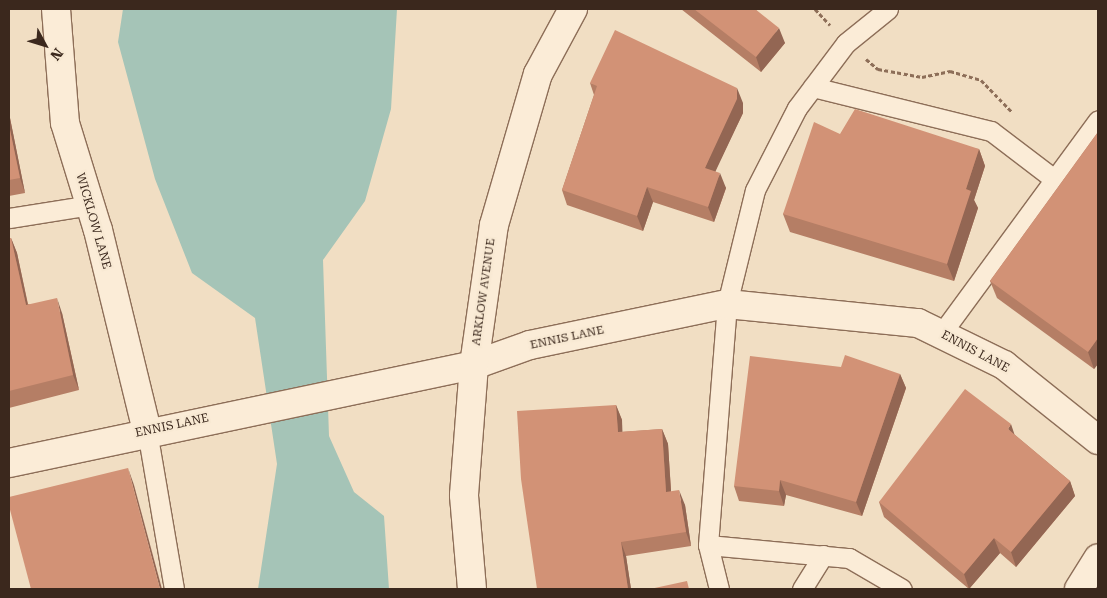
<!DOCTYPE html>
<html>
<head>
<meta charset="utf-8">
<style>
  body { margin:0 }
  #map { position:relative; width:1107px; height:598px; overflow:hidden; background:#f1dec3; font-family:"Roboto Serif",serif }
  div>[style] { position:absolute }
  .water>* { inset:0; background:#a5c4b7 }
  .path>* { height:3px; margin-top:-1.5px; transform-origin:0; background:repeating-linear-gradient(90deg,#8d6e58 0 4px,transparent 0 6.5px) }
  .roads { filter:drop-shadow(1px 0 #8d6e58) drop-shadow(-1px 0 #8d6e58) drop-shadow(0 1px #8d6e58) drop-shadow(0 -1px #8d6e58) }
  .service>* { height:19px; margin:-9.5px; padding:0 9.5px; transform-origin:9.5px; border-radius:9.5px; background:#fbecd7 }
  .minor>* { height:28px; margin:-14px; padding:0 14px; transform-origin:14px; border-radius:14px; background:#fbecd7 }
  .wall>* { inset:0; background:#b57e65 }
  .shaded-wall>* { inset:0; background:#936653 }
  .building>* { inset:0; background:#d29276 }
  span { translate:-50% -50%; white-space:nowrap; text-align:center; line-height:1.15; -webkit-text-stroke:4.5px #f8e9d3; paint-order:stroke }
  .street-label { font-size:12px; color:#3b281d }
  .frame { position:absolute; inset:0; border:10px solid #3b281d; pointer-events:none }
  .north { position:absolute; left:20px; top:20px; width:50px; height:50px; -webkit-text-stroke:4px #f8e9d3; paint-order:stroke; rotate:129deg; font-size:14px; font-weight:700; line-height:20px; text-align:center; color:#3b281d }
  .north::after { content:''; display:block; margin:auto; width:18px; height:22px; background:#3b281d; clip-path:polygon(50% 0,100% 100%,50% 72%,0 100%) }
</style>
</head>
<body>
<div id="map">
  <div class="water">
    <i style="clip-path:polygon(123px 9px,397px 9px,391px 109px,365px 201px,323px 260px,329px 436px,354px 492px,384px 516px,389px 589px,258px 589px,277px 464px,255px 318px,192px 273px,155px 179px,118px 42px)"></i>
  </div>
  <div class="path">
    <i style="left:815px;top:9px;width:22px;rotate:47deg"></i>
    <i style="left:866px;top:59px;width:16px;rotate:40deg"></i>
    <i style="left:878px;top:69px;width:45px;rotate:10.3deg"></i>
    <i style="left:922px;top:77px;width:29px;rotate:-12deg"></i>
    <i style="left:950px;top:71px;width:32px;rotate:16deg"></i>
    <i style="left:981px;top:80px;width:45px;rotate:45.9deg"></i>
  </div>
  <div class="roads">
    <div class="service">
      <i style="left:813px;top:87px;width:183px;rotate:13.9deg"></i>
      <i style="left:991px;top:131px;width:79px;rotate:37.3deg"></i>
      <i style="left:9px;top:218px;width:82px;rotate:-9.1deg"></i>
      <i style="left:941px;top:334px;width:265px;rotate:-53.7deg"></i>
      <i style="left:147px;top:431px;width:160px;rotate:80.3deg"></i>
      <i style="left:708px;top:545px;width:142px;rotate:5.3deg"></i>
      <i style="left:849px;top:558px;width:61px;rotate:30.3deg"></i>
      <i style="left:719px;top:589px;width:45px;rotate:-104deg"></i>
      <i style="left:708px;top:545px;width:242px;rotate:-85.5deg"></i>
      <i style="left:727px;top:304px;width:117px;rotate:-76.2deg"></i>
      <i style="left:755px;top:190px;width:92px;rotate:-62.9deg"></i>
      <i style="left:797px;top:108px;width:81px;rotate:-53deg"></i>
      <i style="left:846px;top:43px;width:54px;rotate:-39deg"></i>
      <i style="left:802px;top:589px;width:40px;rotate:-58deg"></i>
    </div>
    <div class="minor">
      <i style="left:56px;top:9px;width:114px;rotate:85.5deg"></i>
      <i style="left:65px;top:123px;width:112px;rotate:72.9deg"></i>
      <i style="left:98px;top:230px;width:207px;rotate:76.3deg"></i>
      <i style="left:9px;top:463px;width:475px;rotate:-11.9deg"></i>
      <i style="left:474px;top:365px;width:59px;rotate:-19.7deg"></i>
      <i style="left:530px;top:345px;width:201px;rotate:-11.8deg"></i>
      <i style="left:727px;top:304px;width:192px;rotate:5.7deg"></i>
      <i style="left:918px;top:323px;width:96px;rotate:26deg"></i>
      <i style="left:1004px;top:365px;width:120px;rotate:38.6deg"></i>
      <i style="left:472px;top:589px;width:94px;rotate:-94.9deg"></i>
      <i style="left:464px;top:495px;width:130px;rotate:-85.6deg"></i>
      <i style="left:474px;top:365px;width:141px;rotate:-81.9deg"></i>
      <i style="left:494px;top:225px;width:157px;rotate:-73.8deg"></i>
      <i style="left:538px;top:74px;width:74px;rotate:-61.7deg"></i>
      <i style="left:1079px;top:589px;width:36px;rotate:-58deg"></i>
    </div>
  </div>
  <div class="wall">
    <i style="clip-path:polygon(681px 9px,757px 9px,756px 10px,785px 43px,761px 72px)"></i>
    <i style="clip-path:polygon(590px 83px,743px 103px,743px 113px,715px 171px,726px 188px,714px 222px,653px 202px,643px 231px,567px 205px,562px 190px,594px 95px)"></i>
    <i style="clip-path:polygon(9px 108px,10px 118px,25px 193px,9px 196px)"></i>
    <i style="clip-path:polygon(1098px 132px,1098px 364px,1094px 369px,997px 298px,990px 281px)"></i>
    <i style="clip-path:polygon(840px 134px,979px 149px,985px 166px,974px 200px,978px 208px,954px 281px,790px 232px,783px 214px)"></i>
    <i style="clip-path:polygon(9px 238px,11px 238px,17px 253px,28px 304px,62px 313px,79px 390px,9px 408px)"></i>
    <i style="clip-path:polygon(900px 374px,906px 388px,862px 516px,786px 495px,784px 506px,739px 501px,734px 486px)"></i>
    <i style="clip-path:polygon(616px 405px,622px 420px,622px 432px,662px 429px,668px 444px,671px 492px,685px 505px,691px 546px,626px 556px,631px 589px,537px 589px)"></i>
    <i style="clip-path:polygon(1015px 435px,1070px 481px,1075px 496px,1016px 567px,1000px 553px,969px 589px,884px 517px,879px 502px)"></i>
  </div>
  <div class="shaded-wall">
    <i style="clip-path:polygon(779px 28px,785px 43px,761px 72px,756px 57px)"></i>
    <i style="clip-path:polygon(737px 88px,743px 103px,743px 113px,710px 183px,705px 168px)"></i>
    <i style="clip-path:polygon(9px 108px,10px 118px,25px 193px,20px 178px,9px 125px)"></i>
    <i style="clip-path:polygon(979px 149px,985px 166px,974px 200px,978px 208px,954px 281px,947px 264px,966px 189px)"></i>
    <i style="clip-path:polygon(720px 173px,726px 188px,714px 222px,708px 207px)"></i>
    <i style="clip-path:polygon(647px 187px,653px 202px,643px 231px,637px 216px)"></i>
    <i style="clip-path:polygon(11px 238px,17px 253px,31px 320px,26px 305px)"></i>
    <i style="clip-path:polygon(57px 298px,62px 313px,79px 390px,73px 375px)"></i>
    <i style="clip-path:polygon(1098px 338px,1098px 364px,1094px 369px,1088px 352px)"></i>
    <i style="clip-path:polygon(900px 374px,906px 388px,862px 516px,856px 502px)"></i>
    <i style="clip-path:polygon(616px 405px,622px 420px,623px 447px,618px 432px)"></i>
    <i style="clip-path:polygon(1011px 424px,1016px 439px,1008px 429px)"></i>
    <i style="clip-path:polygon(662px 429px,668px 444px,672px 507px,666px 492px)"></i>
    <i style="clip-path:polygon(128px 468px,134px 485px,162px 589px,160px 589px)"></i>
    <i style="clip-path:polygon(780px 480px,786px 495px,784px 506px,779px 491px)"></i>
    <i style="clip-path:polygon(1070px 481px,1075px 496px,1016px 567px,1011px 552px)"></i>
    <i style="clip-path:polygon(679px 490px,685px 505px,691px 546px,686px 532px)"></i>
    <i style="clip-path:polygon(994px 538px,1000px 553px,969px 589px,964px 574px)"></i>
    <i style="clip-path:polygon(621px 542px,626px 556px,631px 589px,628px 589px)"></i>
  </div>
  <div class="building">
    <i style="clip-path:polygon(694px 9px,755px 9px,779px 28px,756px 57px)"></i>
    <i style="clip-path:polygon(615px 30px,737px 88px,737px 99px,705px 168px,720px 173px,708px 207px,647px 187px,637px 216px,562px 190px,597px 86px,590px 83px)"></i>
    <i style="clip-path:polygon(855px 109px,979px 149px,966px 189px,971px 191px,947px 264px,783px 214px,814px 122px,840px 134px)"></i>
    <i style="clip-path:polygon(9px 125px,20px 178px,9px 180px)"></i>
    <i style="clip-path:polygon(1098px 132px,1098px 338px,1088px 352px,990px 281px)"></i>
    <i style="clip-path:polygon(9px 238px,11px 238px,26px 305px,57px 298px,73px 375px,9px 391px)"></i>
    <i style="clip-path:polygon(845px 355px,900px 374px,856px 502px,780px 480px,779px 491px,734px 486px,750px 356px,841px 367px)"></i>
    <i style="clip-path:polygon(965px 389px,1011px 424px,1008px 429px,1070px 481px,1011px 552px,994px 538px,964px 574px,879px 502px)"></i>
    <i style="clip-path:polygon(616px 405px,618px 432px,662px 429px,666px 492px,679px 490px,686px 532px,621px 542px,628px 589px,537px 589px,521px 479px,517px 411px)"></i>
    <i style="clip-path:polygon(128px 468px,160px 589px,31px 589px,9px 506px,9px 497px)"></i>
    <i style="clip-path:polygon(687px 581px,689px 589px,650px 589px)"></i>
  </div>
  <div class="street-label">
    <span style="left:93px;top:221px;rotate:74deg">WICKLOW LANE</span>
    <span style="left:484px;top:292px;rotate:-82deg">ARKLOW AVENUE</span>
    <span style="left:567px;top:338px;rotate:-12deg">ENNIS LANE</span>
    <span style="left:975px;top:352px;rotate:28deg">ENNIS LANE</span>
    <span style="left:172px;top:426px;rotate:-12deg">ENNIS LANE</span>
  </div>
  <div class="frame"></div>
  <div class="north">N</div>
</div>
</body>
</html>
